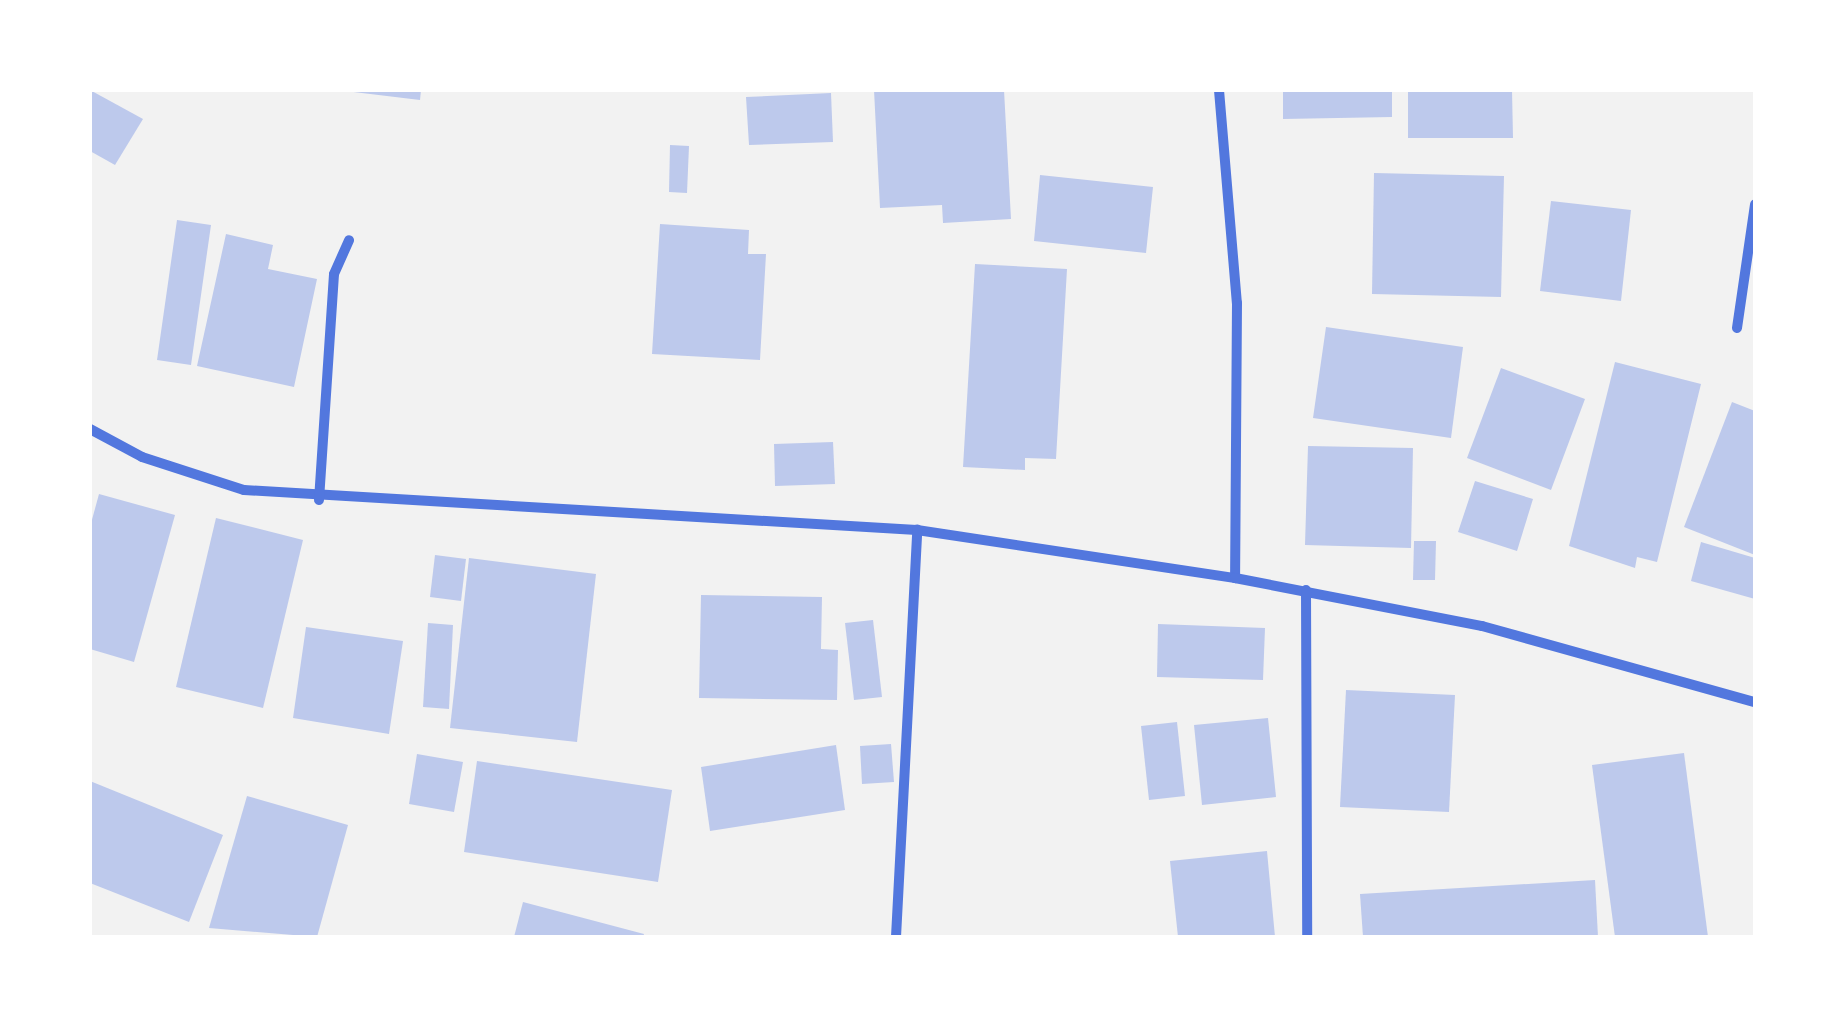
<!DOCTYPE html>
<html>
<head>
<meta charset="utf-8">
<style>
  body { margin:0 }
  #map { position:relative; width:1845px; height:1027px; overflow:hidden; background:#f2f2f2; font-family:Lora,serif }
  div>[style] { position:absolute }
  .building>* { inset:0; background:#bdc9ec }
  .minor>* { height:10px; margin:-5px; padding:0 5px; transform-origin:5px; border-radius:5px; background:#5277de }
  span { translate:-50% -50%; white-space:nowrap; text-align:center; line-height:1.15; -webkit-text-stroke:9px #fff; paint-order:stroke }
  .frame { position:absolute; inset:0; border:92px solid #fff; pointer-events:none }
</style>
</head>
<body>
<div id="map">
  <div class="building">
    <i style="clip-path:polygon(90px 90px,143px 119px,115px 165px,90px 151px)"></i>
    <i style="clip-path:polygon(337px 90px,421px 90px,420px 100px)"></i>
    <i style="clip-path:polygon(874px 90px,1004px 90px,1011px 219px,943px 223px,942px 205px,880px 208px)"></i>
    <i style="clip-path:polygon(1283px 90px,1392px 90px,1392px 117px,1283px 119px)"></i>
    <i style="clip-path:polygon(1408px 90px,1512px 90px,1513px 138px,1408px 138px)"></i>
    <i style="clip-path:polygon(831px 93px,833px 142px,749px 145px,746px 97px)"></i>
    <i style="clip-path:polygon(670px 145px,689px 146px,687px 193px,669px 192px)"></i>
    <i style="clip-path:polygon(1374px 173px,1504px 176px,1501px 297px,1372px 294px)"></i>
    <i style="clip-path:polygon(1040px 175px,1153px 187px,1146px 253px,1034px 241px)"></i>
    <i style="clip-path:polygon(1551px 201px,1631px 210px,1621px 301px,1540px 291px)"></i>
    <i style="clip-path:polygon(177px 220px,211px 225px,191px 365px,157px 360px)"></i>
    <i style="clip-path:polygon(660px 224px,749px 230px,748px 254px,766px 254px,760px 360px,652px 354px)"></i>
    <i style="clip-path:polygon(226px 234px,273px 245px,268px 269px,317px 279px,294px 387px,197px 366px)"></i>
    <i style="clip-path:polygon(975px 264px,1067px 269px,1056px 459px,1025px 458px,1025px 470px,963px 467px)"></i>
    <i style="clip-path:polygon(1326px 327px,1463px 347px,1451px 438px,1313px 418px)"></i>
    <i style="clip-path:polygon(1615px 362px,1701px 384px,1657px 562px,1637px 557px,1635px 568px,1569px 546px)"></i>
    <i style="clip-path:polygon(1501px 368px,1585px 399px,1551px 490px,1467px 458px)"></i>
    <i style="clip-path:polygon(1732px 402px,1755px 411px,1755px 555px,1684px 527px)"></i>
    <i style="clip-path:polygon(833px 442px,835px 484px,775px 486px,774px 444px)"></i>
    <i style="clip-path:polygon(1308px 446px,1413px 448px,1411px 548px,1305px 545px)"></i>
    <i style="clip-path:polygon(1475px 481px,1533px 499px,1517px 551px,1458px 532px)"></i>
    <i style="clip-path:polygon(99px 494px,175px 515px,134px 662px,90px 649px,90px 527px)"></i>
    <i style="clip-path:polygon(216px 518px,303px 540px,263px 708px,176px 687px)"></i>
    <i style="clip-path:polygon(1414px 541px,1436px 541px,1435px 580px,1413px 580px)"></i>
    <i style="clip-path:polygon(1701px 542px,1755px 558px,1755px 599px,1691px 581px)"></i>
    <i style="clip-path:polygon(435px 555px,466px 559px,461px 601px,430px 597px)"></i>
    <i style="clip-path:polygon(469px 558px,596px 574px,577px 742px,450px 728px)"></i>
    <i style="clip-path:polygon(701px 595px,822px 597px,821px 649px,838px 650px,837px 700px,699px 698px)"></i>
    <i style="clip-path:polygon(873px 620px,882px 697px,854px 700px,845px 623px)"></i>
    <i style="clip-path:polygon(428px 623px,453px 625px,449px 709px,423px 707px)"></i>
    <i style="clip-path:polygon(1158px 624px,1265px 628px,1263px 680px,1157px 677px)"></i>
    <i style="clip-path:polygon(306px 627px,403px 641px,389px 734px,293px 718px)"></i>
    <i style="clip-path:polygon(1346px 690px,1455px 695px,1449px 812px,1340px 807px)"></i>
    <i style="clip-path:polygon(1268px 718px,1276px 797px,1202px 805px,1194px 725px)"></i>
    <i style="clip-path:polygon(1177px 722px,1185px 796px,1149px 800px,1141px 726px)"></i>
    <i style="clip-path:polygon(891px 744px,894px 782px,862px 784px,860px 746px)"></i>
    <i style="clip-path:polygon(836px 745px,845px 810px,710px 831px,701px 767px)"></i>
    <i style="clip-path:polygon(1684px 753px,1708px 937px,1615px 937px,1592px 765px)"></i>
    <i style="clip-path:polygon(417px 754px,463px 762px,454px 812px,409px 804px)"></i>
    <i style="clip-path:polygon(477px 761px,672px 790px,658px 882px,464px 852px)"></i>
    <i style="clip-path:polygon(90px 781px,223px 835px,189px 922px,90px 883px)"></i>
    <i style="clip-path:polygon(247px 796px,348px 825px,317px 937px,209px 928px)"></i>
    <i style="clip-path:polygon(1267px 851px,1275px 937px,1178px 937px,1170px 861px)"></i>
    <i style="clip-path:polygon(1595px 880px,1598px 937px,1363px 937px,1360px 894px)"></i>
    <i style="clip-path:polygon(523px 902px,644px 934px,643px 937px,514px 937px)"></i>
  </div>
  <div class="minor">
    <i style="left:1219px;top:90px;width:214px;rotate:85.2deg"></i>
    <i style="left:1237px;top:303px;width:275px;rotate:90.4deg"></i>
    <i style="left:1737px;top:328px;width:125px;rotate:-81.7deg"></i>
    <i style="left:90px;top:429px;width:59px;rotate:28.3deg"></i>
    <i style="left:142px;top:457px;width:107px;rotate:17.9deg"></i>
    <i style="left:244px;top:490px;width:674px;rotate:3.4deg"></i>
    <i style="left:917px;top:530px;width:322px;rotate:8.6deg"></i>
    <i style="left:1235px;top:578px;width:252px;rotate:11deg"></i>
    <i style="left:1482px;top:626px;width:283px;rotate:15.6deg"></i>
    <i style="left:319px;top:500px;width:226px;rotate:-86.2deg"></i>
    <i style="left:334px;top:274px;width:37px;rotate:-66deg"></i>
    <i style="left:1306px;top:590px;width:347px;rotate:89.8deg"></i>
    <i style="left:896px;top:937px;width:408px;rotate:-87deg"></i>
  </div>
  <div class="frame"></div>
</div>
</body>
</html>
